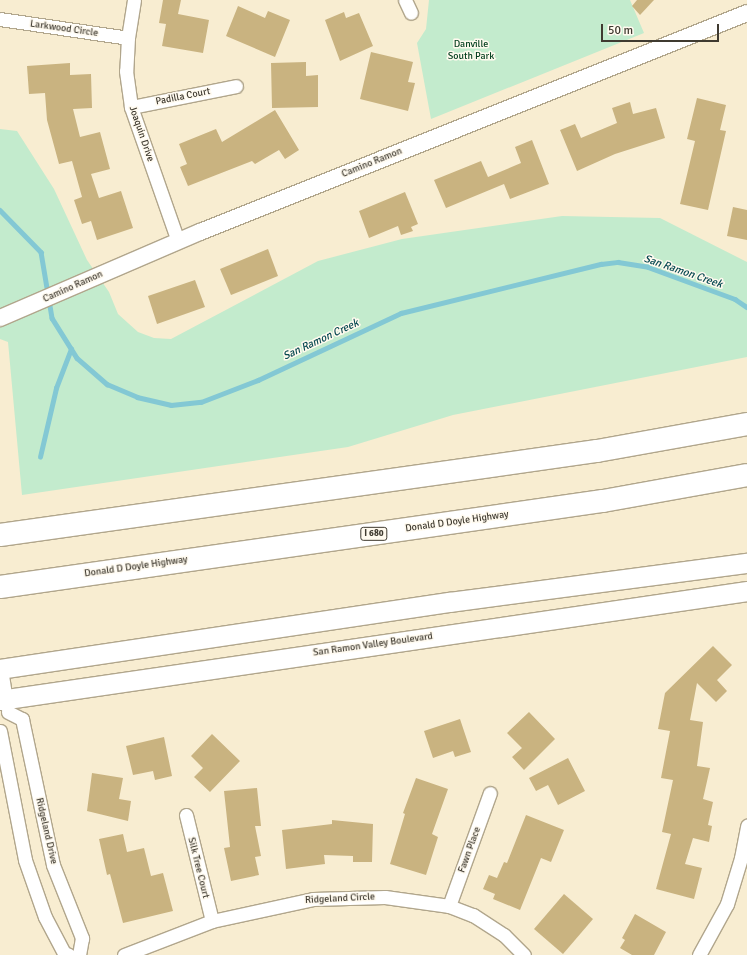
<!DOCTYPE html>
<html>
<head>
<meta charset="utf-8">
<style>
  body { margin:0 }
  #map { position:relative; width:747px; height:955px; overflow:hidden; background:#f8edd1; font-family:Signika,sans-serif }
  div>[style] { position:absolute }
  .green>* { inset:0; background:#c3ebcd }
  .stream>* { height:4.5px; margin:-2.25px; padding:0 2.25px; transform-origin:2.25px; border-radius:2.25px; background:#83c8d4 }
  .building>* { inset:0; background:#c9b380 }
  .roads { filter:drop-shadow(1px 0 #b1a68c) drop-shadow(-1px 0 #b1a68c) drop-shadow(0 1px #b1a68c) drop-shadow(0 -1px #b1a68c) }
  .minor>* { height:13px; margin:-6.5px; padding:0 6.5px; transform-origin:6.5px; border-radius:6.5px; background:#fff }
  .tertiary>* { height:16px; margin:-8px; padding:0 8px; transform-origin:8px; border-radius:8px; background:#fff }
  .secondary>* { height:19px; margin:-9.5px; padding:0 9.5px; transform-origin:9.5px; border-radius:9.5px; background:#fff }
  .motorway>* { height:22px; margin:-11px; padding:0 11px; transform-origin:11px; border-radius:11px; background:#fff }
  span { translate:-50% -50%; white-space:nowrap; text-align:center; line-height:1.15; -webkit-text-stroke:3px #fffaef; paint-order:stroke }
  .shield-label span { padding:1px 3px; background:#fffaef; border:1px solid; border-radius:3px; -webkit-text-stroke-width:0 }
  .shield-label { font-size:9px; color:#3f3a30; font-weight:700 }
  .street-label { font-size:10px; color:#3f3a30 }
  .park-label { font-size:10px; color:#003d1c }
  .water-label { font-size:11px; color:#084952; font-style:italic }
  .scale { position:absolute; left:601px; top:24px; width:118px; height:18px; box-sizing:border-box; border:2px solid #3f3a30; border-top:0; padding-left:5px; font-size:12px; line-height:14px; white-space:nowrap; color:#3f3a30; -webkit-text-stroke:3px #fffaef; paint-order:stroke }
</style>
</head>
<body>
<div id="map">
  <div class="green">
    <i style="clip-path:polygon(429px 0,630px 0,644px 33px,431px 119px,417px 43px,426px 29px)"></i>
    <i style="clip-path:polygon(0 129px,17px 131px,54px 189px,87px 260px,109px 292px,118px 314px,138px 332px,154px 338px,171px 339px,318px 261px,402px 239px,562px 216px,660px 218px,747px 262px,747px 357px,453px 415px,348px 447px,22px 495px,8px 342px,0 339px)"></i>
  </div>
  <div class="stream">
    <i style="left:0;top:210px;width:59px;rotate:45.7deg"></i>
    <i style="left:41px;top:252px;width:67px;rotate:80.5deg"></i>
    <i style="left:52px;top:318px;width:47px;rotate:58deg"></i>
    <i style="left:77px;top:358px;width:40px;rotate:41deg"></i>
    <i style="left:107px;top:384px;width:33px;rotate:23deg"></i>
    <i style="left:137px;top:397px;width:35px;rotate:13deg"></i>
    <i style="left:171px;top:405px;width:30px;rotate:-6deg"></i>
    <i style="left:201px;top:402px;width:61px;rotate:-21.1deg"></i>
    <i style="left:258px;top:380px;width:158px;rotate:-25.1deg"></i>
    <i style="left:401px;top:313px;width:206px;rotate:-13.8deg"></i>
    <i style="left:601px;top:264px;width:17px;rotate:-7deg"></i>
    <i style="left:618px;top:262px;width:30px;rotate:9deg"></i>
    <i style="left:648px;top:267px;width:93px;rotate:20.2deg"></i>
    <i style="left:735px;top:299px;width:14px;rotate:34deg"></i>
    <i style="left:40px;top:457px;width:71px;rotate:-76.9deg"></i>
    <i style="left:56px;top:388px;width:42px;rotate:-69deg"></i>
  </div>
  <div class="building">
    <i style="clip-path:polygon(163px 0,181px 0,178px 14px,209px 20px,203px 53px,162px 46px,166px 24px,159px 23px)"></i>
    <i style="clip-path:polygon(637px 0,654px 0,640px 15px,632px 6px)"></i>
    <i style="clip-path:polygon(238px 6px,265px 18px,268px 11px,290px 20px,275px 57px,226px 36px)"></i>
    <i style="clip-path:polygon(344px 12px,346px 18px,359px 13px,373px 46px,340px 61px,325px 20px)"></i>
    <i style="clip-path:polygon(371px 52px,413px 62px,408px 82px,415px 83px,408px 111px,360px 99px)"></i>
    <i style="clip-path:polygon(306px 62px,306px 76px,318px 75px,318px 107px,272px 108px,271px 63px)"></i>
    <i style="clip-path:polygon(70px 63px,70px 75px,91px 74px,92px 108px,73px 109px,80px 137px,100px 132px,110px 169px,91px 174px,99px 198px,121px 191px,133px 228px,97px 240px,91px 221px,82px 224px,74px 200px,82px 197px,72px 161px,59px 164px,47px 120px,45px 93px,29px 94px,27px 66px)"></i>
    <i style="clip-path:polygon(697px 98px,726px 105px,720px 130px,726px 131px,708px 210px,680px 204px,695px 141px,687px 139px)"></i>
    <i style="clip-path:polygon(630px 102px,633px 114px,656px 108px,665px 138px,615px 154px,577px 171px,560px 130px,575px 124px,581px 138px,617px 123px,612px 108px)"></i>
    <i style="clip-path:polygon(275px 110px,299px 150px,285px 159px,279px 150px,255px 164px,252px 161px,188px 186px,180px 167px,187px 164px,179px 144px,216px 129px,222px 142px)"></i>
    <i style="clip-path:polygon(532px 140px,549px 184px,510px 199px,504px 184px,446px 208px,434px 180px,481px 161px,488px 177px,521px 163px,515px 147px)"></i>
    <i style="clip-path:polygon(405px 192px,418px 224px,411px 227px,413px 231px,401px 235px,398px 226px,369px 238px,359px 211px)"></i>
    <i style="clip-path:polygon(733px 207px,747px 210px,747px 240px,727px 236px)"></i>
    <i style="clip-path:polygon(268px 249px,278px 276px,231px 295px,220px 269px)"></i>
    <i style="clip-path:polygon(195px 280px,205px 307px,157px 324px,148px 296px)"></i>
    <i style="clip-path:polygon(713px 646px,732px 665px,717px 680px,727px 691px,716px 702px,697px 683px,690px 720px,703px 722px,697px 766px,710px 768px,703px 799px,713px 802px,708px 825px,712px 826px,709px 842px,693px 838px,685px 864px,702px 868px,694px 899px,656px 889px,671px 834px,662px 832px,673px 780px,661px 778px,670px 731px,658px 729px,665px 693px)"></i>
    <i style="clip-path:polygon(529px 712px,555px 739px,524px 770px,512px 757px,522px 748px,507px 733px)"></i>
    <i style="clip-path:polygon(460px 719px,471px 752px,455px 757px,453px 751px,433px 758px,424px 731px)"></i>
    <i style="clip-path:polygon(212px 734px,240px 761px,210px 792px,194px 777px,203px 768px,191px 756px)"></i>
    <i style="clip-path:polygon(164px 737px,172px 776px,155px 780px,153px 771px,133px 775px,126px 746px)"></i>
    <i style="clip-path:polygon(568px 758px,585px 791px,558px 805px,548px 785px,536px 791px,529px 778px)"></i>
    <i style="clip-path:polygon(92px 773px,123px 778px,119px 799px,131px 801px,128px 821px,87px 811px)"></i>
    <i style="clip-path:polygon(416px 778px,448px 789px,432px 834px,438px 837px,426px 875px,390px 864px,405px 814px,403px 813px)"></i>
    <i style="clip-path:polygon(257px 788px,261px 826px,255px 826px,261px 856px,255px 857px,259px 875px,231px 881px,224px 848px,230px 847px,224px 791px)"></i>
    <i style="clip-path:polygon(526px 815px,564px 830px,551px 862px,541px 858px,520px 910px,493px 899px,495px 894px,483px 889px,489px 875px,497px 878px,504px 862px,507px 863px)"></i>
    <i style="clip-path:polygon(332px 820px,373px 824px,372px 862px,353px 862px,353px 856px,324px 855px,325px 864px,286px 869px,282px 830px,332px 824px)"></i>
    <i style="clip-path:polygon(123px 834px,127px 852px,144px 848px,151px 876px,163px 873px,173px 911px,123px 923px,110px 874px,107px 875px,99px 839px)"></i>
    <i style="clip-path:polygon(564px 894px,593px 919px,563px 954px,534px 929px)"></i>
    <i style="clip-path:polygon(635px 914px,666px 932px,654px 955px,632px 955px,620px 948px,625px 940px,622px 938px)"></i>
  </div>
  <div class="roads">
    <div class="minor">
      <i style="left:134px;top:0;width:38px;rotate:99deg"></i>
      <i style="left:128px;top:38px;width:33px;rotate:93deg"></i>
      <i style="left:126px;top:71px;width:36px;rotate:82deg"></i>
      <i style="left:131px;top:107px;width:142px;rotate:70.7deg"></i>
      <i style="left:405px;top:0;width:14px;rotate:65deg"></i>
      <i style="left:0;top:19px;width:129px;rotate:8.4deg"></i>
      <i style="left:131px;top:107px;width:107px;rotate:-11.3deg"></i>
      <i style="left:1px;top:669px;width:38px;rotate:81deg"></i>
      <i style="left:8px;top:712px;width:16px;rotate:27deg"></i>
      <i style="left:22px;top:719px;width:149px;rotate:78deg"></i>
      <i style="left:53px;top:865px;width:79px;rotate:68.3deg"></i>
      <i style="left:82px;top:938px;width:17px;rotate:100deg"></i>
      <i style="left:0;top:731px;width:131px;rotate:79deg"></i>
      <i style="left:25px;top:860px;width:60px;rotate:70.7deg"></i>
      <i style="left:45px;top:917px;width:41px;rotate:62.2deg"></i>
      <i style="left:64px;top:953px;width:5px;rotate:22deg"></i>
      <i style="left:186px;top:815px;width:109px;rotate:76.2deg"></i>
      <i style="left:449px;top:906px;width:120px;rotate:-70.1deg"></i>
      <i style="left:124px;top:955px;width:94px;rotate:-21.1deg"></i>
      <i style="left:212px;top:921px;width:103px;rotate:-12.3deg"></i>
      <i style="left:313px;top:899px;width:72px;rotate:-1.6deg"></i>
      <i style="left:385px;top:897px;width:65px;rotate:8deg"></i>
      <i style="left:449px;top:906px;width:26px;rotate:21deg"></i>
      <i style="left:473px;top:915px;width:37px;rotate:33deg"></i>
      <i style="left:504px;top:935px;width:28px;rotate:45deg"></i>
      <i style="left:699px;top:955px;width:58px;rotate:-61.2deg"></i>
      <i style="left:727px;top:904px;width:48px;rotate:-73.1deg"></i>
      <i style="left:741px;top:858px;width:33px;rotate:-79deg"></i>
    </div>
    <div class="tertiary">
      <i style="left:0;top:318px;width:218px;rotate:-23.3deg"></i>
      <i style="left:200px;top:232px;width:589px;rotate:-21.82deg"></i>
    </div>
    <div class="secondary">
      <i style="left:0;top:669px;width:454px;rotate:-8.5deg"></i>
      <i style="left:449px;top:602px;width:301px;rotate:-7.5deg"></i>
      <i style="left:0;top:700px;width:755px;rotate:-8.3deg"></i>
    </div>
    <div class="motorway">
      <i style="left:0;top:535px;width:603px;rotate:-8.01deg"></i>
      <i style="left:597px;top:451px;width:152px;rotate:-10.2deg"></i>
      <i style="left:0;top:587px;width:609px;rotate:-8.12deg"></i>
      <i style="left:603px;top:501px;width:146px;rotate:-10.2deg"></i>
    </div>
  </div>
  <div class="shield-label">
    <span style="left:374px;top:534px">I 680</span>
  </div>
  <div class="street-label">
    <span style="left:64px;top:29px;rotate:8deg">Larkwood Circle</span>
    <span style="left:183px;top:97px;rotate:-11deg">Padilla Court</span>
    <span style="left:141px;top:134px;rotate:71deg">Joaquin Drive</span>
    <span style="left:372px;top:163px;rotate:-22deg">Camino Ramon</span>
    <span style="left:73px;top:287px;rotate:-24deg">Camino Ramon</span>
    <span style="left:457px;top:522px;rotate:-8deg">Donald D Doyle Highway</span>
    <span style="left:136px;top:567px;rotate:-8deg">Donald D Doyle Highway</span>
    <span style="left:373px;top:645px;rotate:-8deg">San Ramon Valley Boulevard</span>
    <span style="left:46px;top:831px;rotate:77deg">Ridgeland Drive</span>
    <span style="left:470px;top:850px;rotate:-70deg">Fawn Place</span>
    <span style="left:198px;top:868px;rotate:76deg">Silk Tree Court</span>
    <span style="left:340px;top:899px;rotate:-3deg">Ridgeland Circle</span>
  </div>
  <div class="park-label">
    <span style="left:471px;top:50px">Danville<br>South Park</span>
  </div>
  <div class="water-label">
    <span style="left:683px;top:272px;rotate:19deg">San Ramon Creek</span>
    <span style="left:321px;top:340px;rotate:-25deg">San Ramon Creek</span>
  </div>
  <div class="scale">50 m</div>
</div>
</body>
</html>
